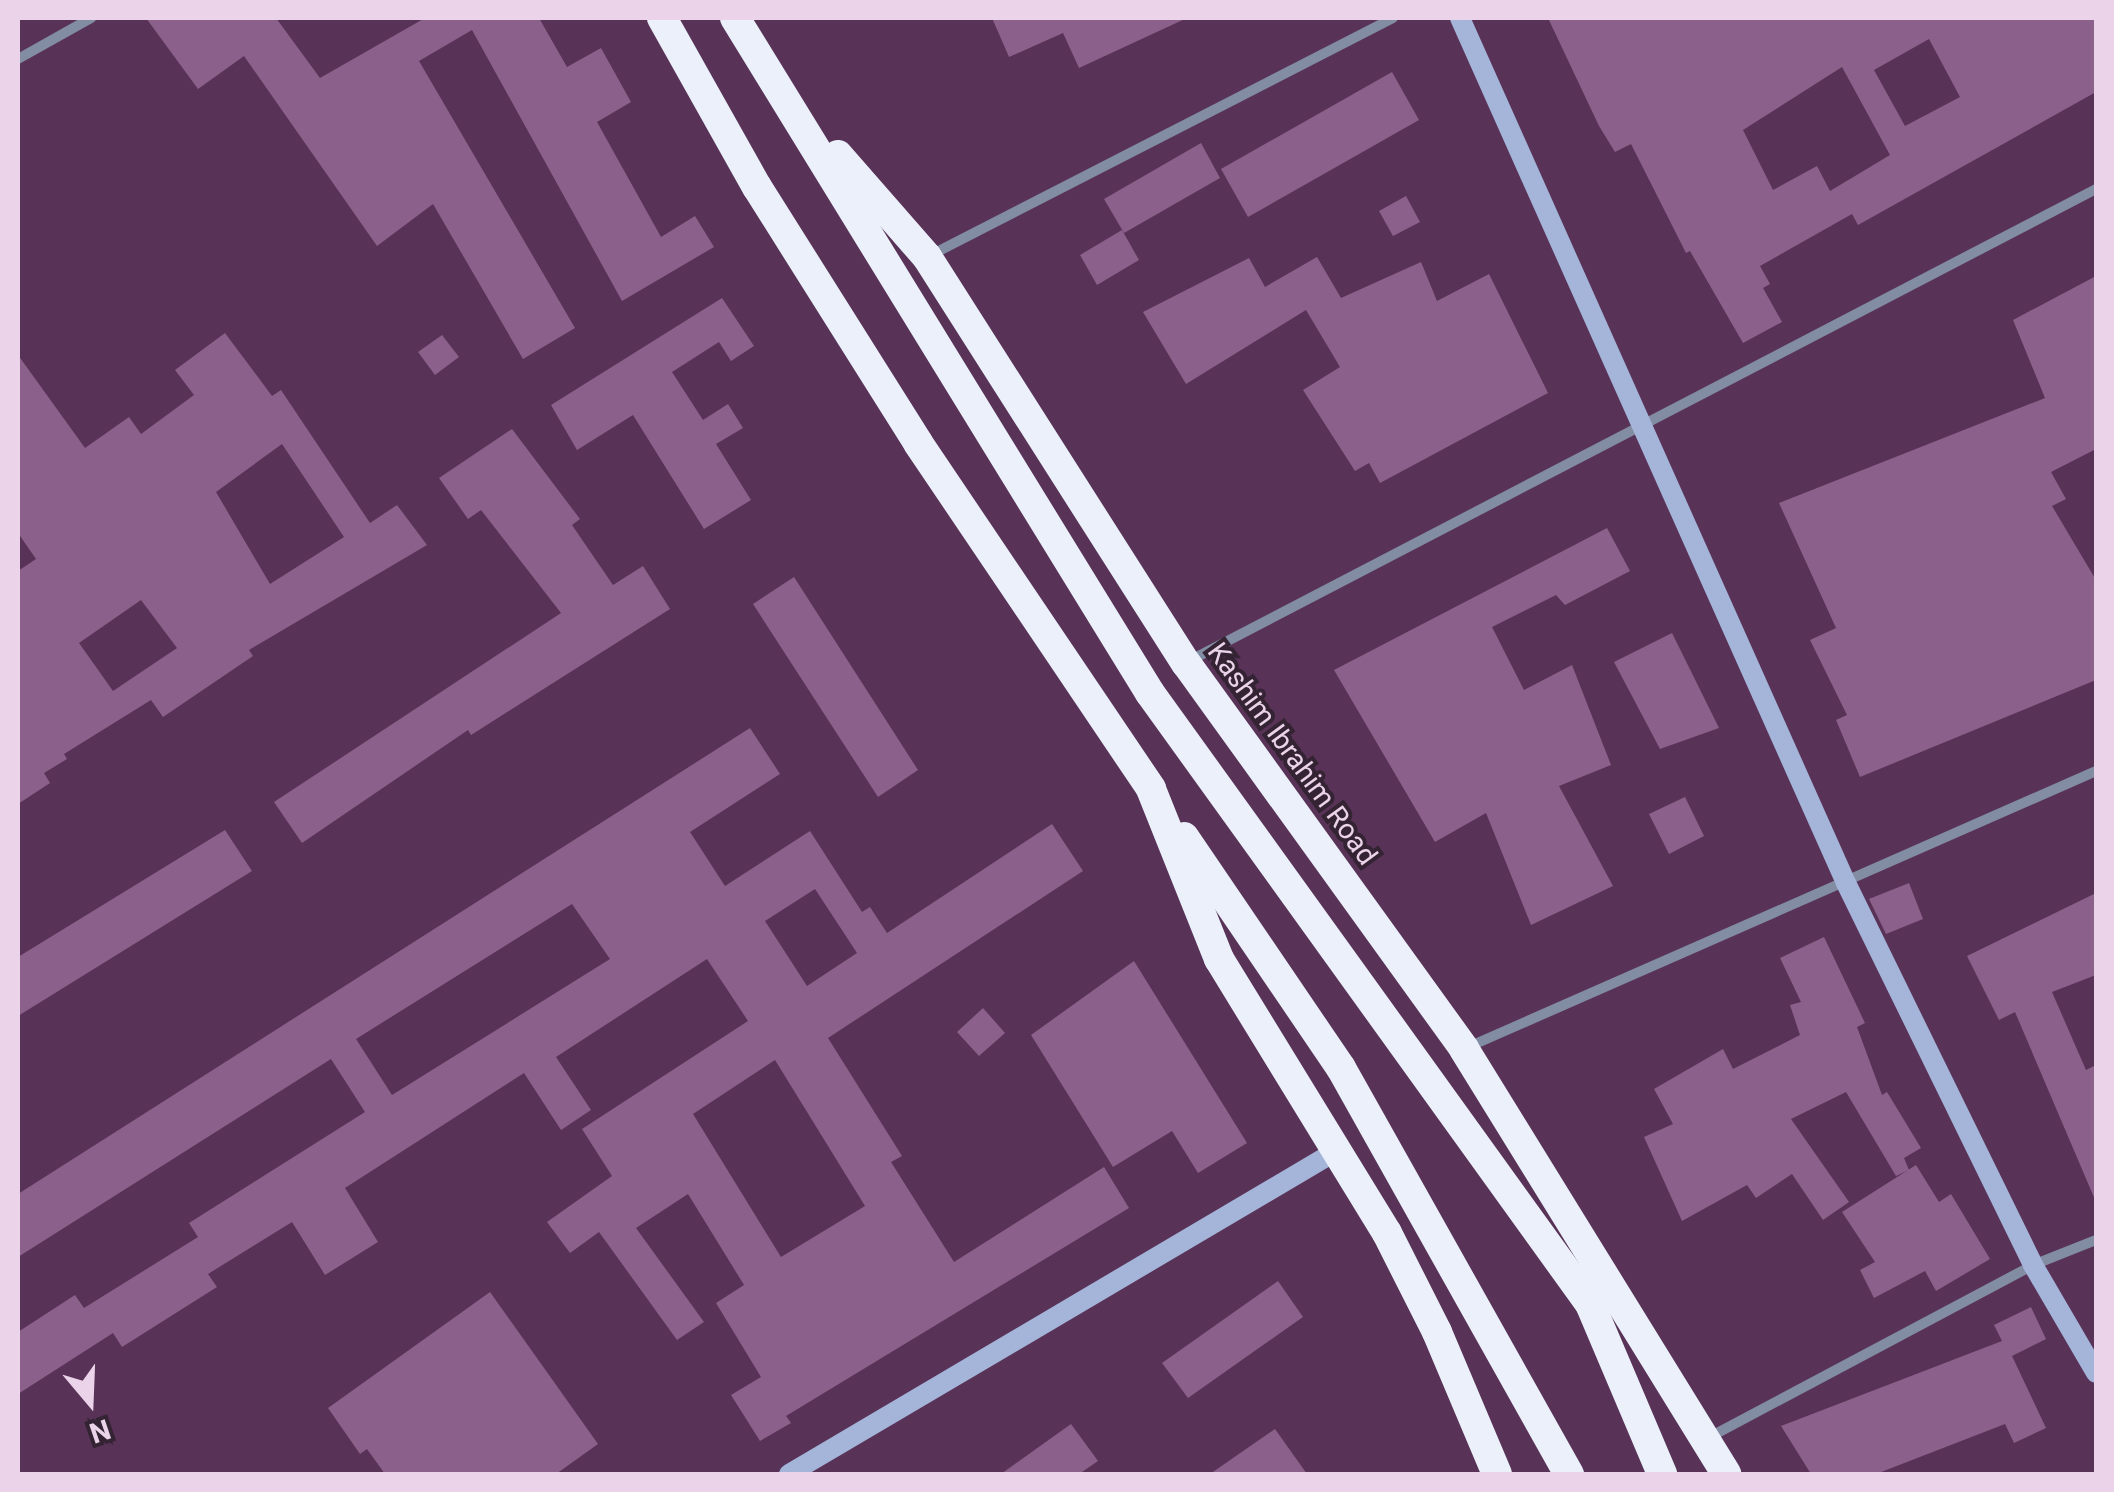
<!DOCTYPE html>
<html>
<head>
<meta charset="utf-8">
<style>
  body { margin:0 }
  #map { position:relative; width:2114px; height:1492px; overflow:hidden; background:#583357; font-family:Roboto,sans-serif }
  div>[style] { position:absolute }
  .building>* { inset:0; background:#8b608a }
  .street>* { height:10px; margin:-5px; padding:0 5px; transform-origin:5px; border-radius:5px; background:#828ca3 }
  .secondary>* { height:20px; margin:-10px; padding:0 10px; transform-origin:10px; border-radius:10px; background:#a5b4d9 }
  .highway>* { height:30px; margin:-15px; padding:0 15px; transform-origin:15px; border-radius:15px; background:#ebf0fb }
  span { translate:-50% -50%; white-space:nowrap; text-align:center; line-height:1.15; -webkit-text-stroke:8px #342333; paint-order:stroke }
  .street-label { font-size:28px; color:#ebd4e9 }
  .frame { position:absolute; inset:0; border:20px solid #ebd4e9; pointer-events:none }
  .north { position:absolute; left:40px; top:1352px; width:100px; height:100px; -webkit-text-stroke:8px #342333; paint-order:stroke; rotate:161deg; font-size:28px; font-weight:700; line-height:40px; text-align:center; color:#ebd4e9 }
  .north::after { content:''; display:block; margin:auto; width:35px; height:45px; background:#ebd4e9; clip-path:polygon(50% 0,100% 100%,50% 72%,0 100%) }
</style>
</head>
<body>
<div id="map">
  <div class="building">
    <i style="clip-path:polygon(146px 18px,276px 18px,320px 78px,425px 18px,539px 18px,567px 67px,601px 48px,631px 102px,597px 122px,661px 237px,695px 216px,714px 247px,622px 301px,472px 30px,419px 61px,575px 328px,523px 359px,433px 204px,377px 246px,244px 56px,198px 89px)"></i>
    <i style="clip-path:polygon(992px 18px,1187px 18px,1079px 68px,1063px 33px,1009px 57px)"></i>
    <i style="clip-path:polygon(evenodd,1548px 18px,2096px 18px,2096px 92px,1858px 225px,1852px 214px,1760px 266px,1770px 284px,1763px 288px,1782px 322px,1743px 343px,1690px 251px,1686px 253px,1631px 144px,1615px 152px,1599px 126px,1548px 18px,1929px 39px,1960px 97px,1905px 126px,1874px 70px,1929px 39px,1548px 18px,1842px 67px,1890px 155px,1830px 191px,1817px 166px,1773px 190px,1743px 130px,1842px 67px)"></i>
    <i style="clip-path:polygon(1392px 72px,1419px 120px,1248px 217px,1221px 169px)"></i>
    <i style="clip-path:polygon(1201px 143px,1220px 178px,1124px 233px,1104px 199px)"></i>
    <i style="clip-path:polygon(1406px 196px,1420px 222px,1393px 236px,1379px 211px)"></i>
    <i style="clip-path:polygon(1122px 230px,1139px 260px,1097px 285px,1080px 255px)"></i>
    <i style="clip-path:polygon(1317px 257px,1341px 298px,1421px 262px,1437px 301px,1489px 274px,1548px 393px,1380px 483px,1369px 463px,1355px 471px,1303px 390px,1340px 367px,1306px 310px,1186px 384px,1143px 312px,1249px 258px,1265px 287px)"></i>
    <i style="clip-path:polygon(2096px 276px,2096px 449px,2051px 472px,2066px 499px,2052px 506px,2096px 580px,2096px 680px,1860px 777px,1836px 720px,1847px 715px,1810px 640px,1836px 628px,1779px 503px,2045px 398px,2013px 320px)"></i>
    <i style="clip-path:polygon(722px 298px,754px 346px,731px 361px,719px 342px,672px 372px,703px 420px,728px 404px,743px 428px,716px 444px,751px 500px,704px 529px,633px 415px,577px 450px,551px 405px)"></i>
    <i style="clip-path:polygon(evenodd,225px 333px,272px 396px,281px 390px,370px 523px,397px 505px,427px 545px,249px 650px,253px 656px,163px 717px,151px 700px,64px 754px,67px 759px,44px 773px,50px 783px,18px 804px,18px 571px,36px 559px,18px 533px,18px 355px,85px 448px,129px 417px,141px 434px,194px 395px,175px 370px,225px 333px,282px 444px,344px 537px,270px 584px,216px 492px,282px 444px,225px 333px,141px 600px,177px 648px,113px 691px,79px 643px,141px 600px)"></i>
    <i style="clip-path:polygon(442px 335px,459px 357px,435px 375px,418px 352px)"></i>
    <i style="clip-path:polygon(512px 429px,580px 519px,572px 525px,613px 585px,643px 566px,670px 609px,471px 735px,468px 730px,302px 843px,274px 802px,561px 613px,481px 510px,468px 519px,439px 478px)"></i>
    <i style="clip-path:polygon(1607px 528px,1630px 571px,1565px 605px,1556px 595px,1492px 627px,1524px 690px,1572px 665px,1611px 765px,1559px 786px,1613px 886px,1531px 925px,1486px 813px,1435px 842px,1334px 670px)"></i>
    <i style="clip-path:polygon(794px 577px,918px 770px,878px 797px,753px 604px)"></i>
    <i style="clip-path:polygon(1672px 633px,1719px 728px,1660px 749px,1614px 662px)"></i>
    <i style="clip-path:polygon(evenodd,750px 728px,780px 774px,690px 832px,725px 886px,810px 831px,862px 912px,870px 907px,887px 933px,1052px 824px,1083px 871px,828px 1038px,902px 1156px,891px 1162px,954px 1262px,1104px 1167px,1129px 1208px,786px 1416px,791px 1423px,760px 1441px,731px 1395px,761px 1377px,716px 1303px,744px 1285px,688px 1194px,636px 1228px,704px 1322px,677px 1340px,599px 1232px,570px 1253px,547px 1222px,612px 1176px,582px 1129px,748px 1021px,707px 959px,556px 1057px,591px 1110px,561px 1130px,524px 1073px,345px 1188px,378px 1242px,325px 1275px,292px 1222px,208px 1274px,217px 1287px,122px 1347px,113px 1333px,18px 1394px,18px 1332px,75px 1295px,84px 1308px,198px 1237px,189px 1223px,365px 1112px,331px 1059px,18px 1257px,18px 1194px,750px 728px,815px 889px,857px 953px,807px 986px,765px 921px,815px 889px,750px 728px,572px 904px,610px 959px,392px 1095px,356px 1039px,572px 904px,750px 728px,775px 1060px,865px 1206px,781px 1257px,693px 1114px,775px 1060px)"></i>
    <i style="clip-path:polygon(1685px 797px,1704px 836px,1669px 854px,1649px 814px)"></i>
    <i style="clip-path:polygon(225px 830px,252px 871px,18px 1016px,18px 957px)"></i>
    <i style="clip-path:polygon(1909px 883px,1923px 919px,1886px 934px,1869px 899px)"></i>
    <i style="clip-path:polygon(2096px 893px,2096px 975px,2052px 992px,2086px 1070px,2096px 1065px,2096px 1202px,2015px 1012px,1999px 1020px,1967px 956px)"></i>
    <i style="clip-path:polygon(1824px 937px,1865px 1023px,1857px 1027px,1882px 1095px,1887px 1092px,1921px 1148px,1904px 1158px,1909px 1170px,1896px 1176px,1846px 1092px,1791px 1119px,1849px 1202px,1823px 1220px,1792px 1174px,1756px 1198px,1747px 1185px,1682px 1221px,1644px 1137px,1673px 1124px,1654px 1089px,1723px 1049px,1733px 1069px,1800px 1035px,1790px 1005px,1801px 1002px,1780px 958px)"></i>
    <i style="clip-path:polygon(1134px 961px,1247px 1143px,1198px 1173px,1172px 1131px,1113px 1167px,1031px 1035px)"></i>
    <i style="clip-path:polygon(983px 1008px,1005px 1033px,979px 1056px,957px 1032px)"></i>
    <i style="clip-path:polygon(1916px 1165px,1939px 1202px,1951px 1194px,1990px 1259px,1936px 1291px,1925px 1271px,1874px 1298px,1860px 1270px,1875px 1262px,1842px 1212px)"></i>
    <i style="clip-path:polygon(1278px 1281px,1303px 1317px,1188px 1398px,1162px 1363px)"></i>
    <i style="clip-path:polygon(490px 1292px,598px 1444px,556px 1474px,385px 1474px,367px 1449px,360px 1454px,328px 1408px)"></i>
    <i style="clip-path:polygon(2031px 1307px,2046px 1339px,2012px 1356px,2046px 1428px,2014px 1443px,2005px 1424px,1876px 1474px,1811px 1474px,1781px 1426px,2002px 1341px,1994px 1325px)"></i>
    <i style="clip-path:polygon(1071px 1424px,1098px 1461px,1079px 1474px,1001px 1474px)"></i>
    <i style="clip-path:polygon(1275px 1429px,1307px 1474px,1210px 1474px)"></i>
  </div>
  <div class="street">
    <i style="left:18px;top:59px;width:84px;rotate:-29.3deg"></i>
    <i style="left:931px;top:255px;width:519px;rotate:-27.16deg"></i>
    <i style="left:1191px;top:660px;width:1020px;rotate:-27.49deg"></i>
    <i style="left:1466px;top:1048px;width:688px;rotate:-23.73deg"></i>
    <i style="left:1706px;top:1439px;width:370px;rotate:-28deg"></i>
    <i style="left:2033px;top:1265px;width:68px;rotate:-21.6deg"></i>
  </div>
  <div class="secondary">
    <i style="left:1460px;top:18px;width:947px;rotate:65.95deg"></i>
    <i style="left:1846px;top:883px;width:425px;rotate:63.9deg"></i>
    <i style="left:2033px;top:1265px;width:125px;rotate:59.7deg"></i>
    <i style="left:789px;top:1474px;width:637px;rotate:-30.55deg"></i>
  </div>
  <div class="highway">
    <i style="left:662px;top:18px;width:194px;rotate:60.7deg"></i>
    <i style="left:757px;top:187px;width:302px;rotate:57.8deg"></i>
    <i style="left:918px;top:443px;width:417px;rotate:56deg"></i>
    <i style="left:1151px;top:789px;width:183px;rotate:68.2deg"></i>
    <i style="left:1219px;top:959px;width:321px;rotate:58.5deg"></i>
    <i style="left:1387px;top:1233px;width:111px;rotate:63.2deg"></i>
    <i style="left:1437px;top:1332px;width:154px;rotate:67.1deg"></i>
    <i style="left:735px;top:18px;width:792px;rotate:58.42deg"></i>
    <i style="left:1150px;top:693px;width:753px;rotate:54.24deg"></i>
    <i style="left:1590px;top:1304px;width:185px;rotate:67deg"></i>
    <i style="left:838px;top:155px;width:135px;rotate:48.9deg"></i>
    <i style="left:927px;top:257px;width:482px;rotate:57.5deg"></i>
    <i style="left:1186px;top:663px;width:476px;rotate:54.2deg"></i>
    <i style="left:1464px;top:1049px;width:499px;rotate:58.3deg"></i>
    <i style="left:1184px;top:837px;width:279px;rotate:55.8deg"></i>
    <i style="left:1341px;top:1068px;width:466px;rotate:60.7deg"></i>
  </div>
  <div class="street-label">
    <span style="left:1292px;top:754px;rotate:54deg">Kashim Ibrahim Road</span>
  </div>
  <div class="frame"></div>
  <div class="north">N</div>
</div>
</body>
</html>
